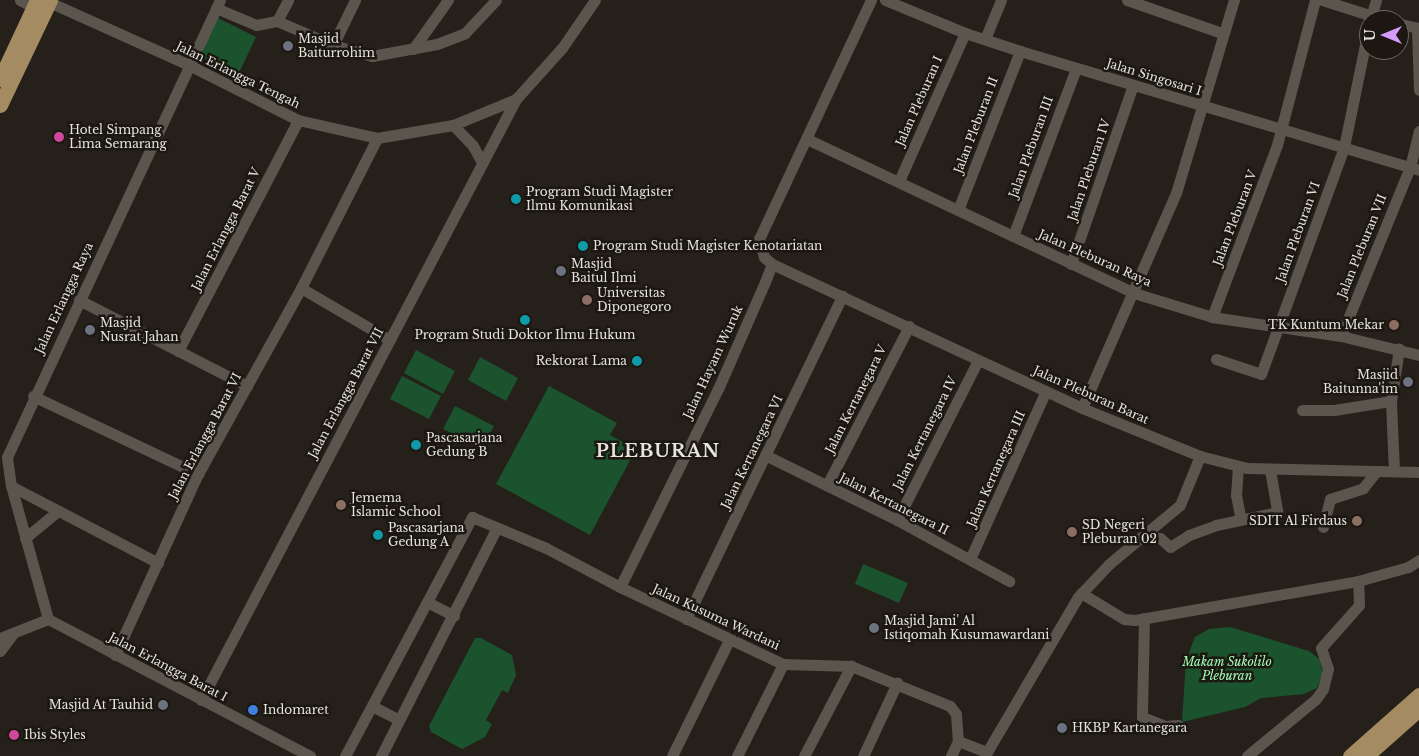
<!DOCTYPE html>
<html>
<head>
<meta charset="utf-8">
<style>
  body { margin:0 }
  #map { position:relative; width:1419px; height:756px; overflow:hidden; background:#25211a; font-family:"Libre Baskerville",serif }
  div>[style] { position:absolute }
  .green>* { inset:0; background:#1a532d }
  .minor>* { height:11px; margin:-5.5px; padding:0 5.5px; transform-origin:5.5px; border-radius:5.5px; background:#5a564e }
  .major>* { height:15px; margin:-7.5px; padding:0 7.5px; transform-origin:7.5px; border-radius:7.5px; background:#a58b61 }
  .dots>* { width:14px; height:14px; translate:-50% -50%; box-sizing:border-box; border:2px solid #1c1811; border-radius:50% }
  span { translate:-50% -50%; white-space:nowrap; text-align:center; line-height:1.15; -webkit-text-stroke:5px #1c1811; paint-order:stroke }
  .poi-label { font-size:12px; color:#e5e3de }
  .left { translate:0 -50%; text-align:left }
  .right { translate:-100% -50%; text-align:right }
  .street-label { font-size:12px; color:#e5e3de }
  .park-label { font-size:12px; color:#9ffcb7; font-style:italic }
  .district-label { font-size:18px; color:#e5e3de; font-weight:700; letter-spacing:1px }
  .north { position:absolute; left:1359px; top:10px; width:50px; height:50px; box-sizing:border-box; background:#1c1811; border:1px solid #6c6963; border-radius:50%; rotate:270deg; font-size:14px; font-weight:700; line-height:20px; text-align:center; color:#e5e3de }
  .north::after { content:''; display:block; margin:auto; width:18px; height:22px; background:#d59bfa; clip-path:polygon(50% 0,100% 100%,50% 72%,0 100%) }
</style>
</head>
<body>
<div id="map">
  <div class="green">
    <i style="clip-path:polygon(218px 18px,256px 37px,238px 75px,197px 55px)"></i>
    <i style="clip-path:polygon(416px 350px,455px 371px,443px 394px,404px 373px)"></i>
    <i style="clip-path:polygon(480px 357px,518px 378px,506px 401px,468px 380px)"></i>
    <i style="clip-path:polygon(402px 376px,441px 396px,429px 419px,390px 399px)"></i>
    <i style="clip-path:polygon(549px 386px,617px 423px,610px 435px,636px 449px,590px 535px,496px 484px)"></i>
    <i style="clip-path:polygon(455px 406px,494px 426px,482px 449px,443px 429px)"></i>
    <i style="clip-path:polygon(863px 564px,908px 583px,899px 603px,855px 584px)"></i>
    <i style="clip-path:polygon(1230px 627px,1309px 651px,1319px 659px,1323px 673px,1317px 688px,1304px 694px,1261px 698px,1245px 707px,1182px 722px,1186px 660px,1195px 637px,1209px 629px)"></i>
    <i style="clip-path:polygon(475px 638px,481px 638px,512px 655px,516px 675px,508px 693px,502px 690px,486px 720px,492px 724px,485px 737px,462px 749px,431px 732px,429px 726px)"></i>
  </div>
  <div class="minor">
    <i style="left:20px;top:0;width:16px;rotate:27deg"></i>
    <i style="left:885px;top:0;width:87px;rotate:22.4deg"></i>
    <i style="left:965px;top:33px;width:58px;rotate:18.1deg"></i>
    <i style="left:1020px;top:51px;width:416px;rotate:16.6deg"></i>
    <i style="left:1127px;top:0;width:101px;rotate:19.2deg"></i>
    <i style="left:1322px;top:0;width:66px;rotate:17.6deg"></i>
    <i style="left:49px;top:2px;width:154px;rotate:24.2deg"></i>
    <i style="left:189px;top:65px;width:122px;rotate:26.8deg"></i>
    <i style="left:298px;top:120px;width:81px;rotate:12.8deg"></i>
    <i style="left:377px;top:138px;width:77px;rotate:-9.7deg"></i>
    <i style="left:453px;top:125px;width:68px;rotate:-22.4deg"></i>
    <i style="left:516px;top:99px;width:69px;rotate:-48deg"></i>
    <i style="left:562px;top:48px;width:58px;rotate:-55.5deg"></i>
    <i style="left:216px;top:8px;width:43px;rotate:23deg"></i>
    <i style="left:256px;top:25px;width:21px;rotate:-11deg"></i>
    <i style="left:277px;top:21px;width:61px;rotate:23.2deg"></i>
    <i style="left:333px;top:45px;width:41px;rotate:15.8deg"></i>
    <i style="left:372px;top:56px;width:66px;rotate:-10.5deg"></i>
    <i style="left:437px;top:44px;width:30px;rotate:-21deg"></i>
    <i style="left:465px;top:33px;width:45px;rotate:-46.8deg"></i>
    <i style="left:1370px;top:20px;width:21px;rotate:-73deg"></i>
    <i style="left:277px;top:21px;width:24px;rotate:-62deg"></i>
    <i style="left:1399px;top:24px;width:20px;rotate:11deg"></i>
    <i style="left:1417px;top:29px;width:61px;rotate:88.1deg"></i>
    <i style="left:985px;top:39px;width:42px;rotate:-67.7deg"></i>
    <i style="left:333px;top:45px;width:50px;rotate:-63.9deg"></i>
    <i style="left:413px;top:49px;width:60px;rotate:-54.5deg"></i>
    <i style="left:453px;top:125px;width:29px;rotate:46deg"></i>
    <i style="left:473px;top:146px;width:18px;rotate:61deg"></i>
    <i style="left:807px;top:139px;width:361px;rotate:25.2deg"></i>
    <i style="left:1134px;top:293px;width:82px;rotate:17.1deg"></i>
    <i style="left:1212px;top:317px;width:130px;rotate:8.4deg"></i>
    <i style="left:1341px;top:336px;width:80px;rotate:13.7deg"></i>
    <i style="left:899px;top:181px;width:162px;rotate:-66deg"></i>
    <i style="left:958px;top:210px;width:171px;rotate:-68.7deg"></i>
    <i style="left:1013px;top:236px;width:179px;rotate:-69.4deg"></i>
    <i style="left:772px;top:264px;width:342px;rotate:24.9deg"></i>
    <i style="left:1082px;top:408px;width:127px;rotate:22.1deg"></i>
    <i style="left:1200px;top:456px;width:49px;rotate:14.3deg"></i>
    <i style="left:1247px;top:468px;width:172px;rotate:1.3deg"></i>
    <i style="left:1071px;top:264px;width:189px;rotate:-70.9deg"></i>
    <i style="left:301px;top:288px;width:103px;rotate:30.3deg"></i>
    <i style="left:79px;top:300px;width:189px;rotate:27.1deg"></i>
    <i style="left:1212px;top:317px;width:184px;rotate:-69.3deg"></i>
    <i style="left:1277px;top:145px;width:150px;rotate:-75.3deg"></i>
    <i style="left:1341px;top:336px;width:183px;rotate:-67.8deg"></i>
    <i style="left:1410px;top:167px;width:37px;rotate:-76deg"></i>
    <i style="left:178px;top:351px;width:260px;rotate:-62.5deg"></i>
    <i style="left:1216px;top:359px;width:47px;rotate:18.4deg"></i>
    <i style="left:1261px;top:374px;width:242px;rotate:-69.9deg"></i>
    <i style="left:1344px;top:147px;width:125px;rotate:-78.4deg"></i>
    <i style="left:33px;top:396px;width:183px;rotate:25.3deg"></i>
    <i style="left:1082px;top:408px;width:235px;rotate:-66.4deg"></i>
    <i style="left:1176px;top:193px;width:202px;rotate:-73.3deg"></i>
    <i style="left:1302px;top:410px;width:32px"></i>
    <i style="left:1334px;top:410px;width:58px;rotate:-9deg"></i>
    <i style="left:765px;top:455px;width:147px;rotate:26.2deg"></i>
    <i style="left:897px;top:520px;width:128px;rotate:28.6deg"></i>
    <i style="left:1238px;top:467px;width:28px;rotate:94deg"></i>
    <i style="left:1236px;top:495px;width:25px;rotate:79deg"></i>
    <i style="left:1270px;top:470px;width:40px;rotate:80deg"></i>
    <i style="left:1394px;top:471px;width:70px;rotate:-92.5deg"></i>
    <i style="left:1391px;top:401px;width:53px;rotate:-81.3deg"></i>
    <i style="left:827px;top:485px;width:179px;rotate:-62.7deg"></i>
    <i style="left:11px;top:486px;width:166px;rotate:27.6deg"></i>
    <i style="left:897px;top:520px;width:179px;rotate:-63.1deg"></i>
    <i style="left:1323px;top:527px;width:29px;rotate:-76deg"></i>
    <i style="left:1330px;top:499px;width:35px;rotate:-18deg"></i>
    <i style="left:1363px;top:488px;width:22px;rotate:-51deg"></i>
    <i style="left:1141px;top:537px;width:19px;rotate:3deg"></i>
    <i style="left:1160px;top:538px;width:13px;rotate:42deg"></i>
    <i style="left:1170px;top:547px;width:22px;rotate:-32deg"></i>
    <i style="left:1189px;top:535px;width:29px;rotate:-20deg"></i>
    <i style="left:1216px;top:525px;width:63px;rotate:-11.8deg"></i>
    <i style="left:25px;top:538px;width:43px;rotate:-39.3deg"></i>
    <i style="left:970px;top:559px;width:184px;rotate:-65.7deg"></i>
    <i style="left:620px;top:587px;width:180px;rotate:25.3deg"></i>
    <i style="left:783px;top:664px;width:68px;rotate:1.7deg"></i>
    <i style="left:851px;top:666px;width:107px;rotate:22deg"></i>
    <i style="left:950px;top:706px;width:10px;rotate:53deg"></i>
    <i style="left:956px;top:714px;width:27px;rotate:86deg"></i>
    <i style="left:958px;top:741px;width:17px;rotate:115deg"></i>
    <i style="left:1081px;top:593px;width:50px;rotate:31.2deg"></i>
    <i style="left:1124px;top:619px;width:11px;rotate:5deg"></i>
    <i style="left:1135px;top:620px;width:226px;rotate:-9.9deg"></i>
    <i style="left:1358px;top:581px;width:52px;rotate:-15.6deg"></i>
    <i style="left:1408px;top:567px;width:13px;rotate:-32deg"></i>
    <i style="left:429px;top:603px;width:28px;rotate:27deg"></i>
    <i style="left:1144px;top:618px;width:99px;rotate:91.2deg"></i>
    <i style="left:1142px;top:717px;width:26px;rotate:21deg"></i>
    <i style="left:1166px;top:726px;width:12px;rotate:-5deg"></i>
    <i style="left:48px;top:619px;width:138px;rotate:-105.5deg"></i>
    <i style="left:11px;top:486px;width:29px;rotate:-98deg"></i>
    <i style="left:7px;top:457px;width:504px;rotate:-65.01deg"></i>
    <i style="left:686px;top:619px;width:359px;rotate:-64.2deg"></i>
    <i style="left:0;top:638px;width:52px;rotate:-21.6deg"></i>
    <i style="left:48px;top:619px;width:296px;rotate:27.6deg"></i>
    <i style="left:0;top:651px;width:21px;rotate:-53deg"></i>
    <i style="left:115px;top:655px;width:199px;rotate:-65.4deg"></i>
    <i style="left:198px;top:474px;width:213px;rotate:-61deg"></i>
    <i style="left:301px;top:288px;width:168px;rotate:-63.1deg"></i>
    <i style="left:201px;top:700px;width:679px;rotate:-62.34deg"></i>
    <i style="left:372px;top:706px;width:30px;rotate:27deg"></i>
    <i style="left:958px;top:741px;width:31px;rotate:21deg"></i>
    <i style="left:987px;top:752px;width:180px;rotate:-59.6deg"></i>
    <i style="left:1078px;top:597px;width:45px;rotate:-46.8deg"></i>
    <i style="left:1109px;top:564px;width:92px;rotate:-39.7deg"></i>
    <i style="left:1180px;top:505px;width:53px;rotate:-67.8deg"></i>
    <i style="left:345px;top:756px;width:271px;rotate:-62deg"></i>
    <i style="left:472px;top:517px;width:80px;rotate:22.7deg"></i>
    <i style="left:546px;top:548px;width:84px;rotate:27.8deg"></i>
    <i style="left:620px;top:587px;width:221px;rotate:-63.7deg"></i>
    <i style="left:718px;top:389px;width:117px;rotate:-66.3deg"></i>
    <i style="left:765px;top:282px;width:19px;rotate:-69deg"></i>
    <i style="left:772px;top:264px;width:11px;rotate:-139deg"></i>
    <i style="left:764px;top:257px;width:19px;rotate:-106deg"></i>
    <i style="left:759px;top:239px;width:264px;rotate:-64.9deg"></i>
    <i style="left:381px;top:756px;width:254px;rotate:-63.1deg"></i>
    <i style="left:672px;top:756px;width:129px;rotate:-63.8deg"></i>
    <i style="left:737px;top:756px;width:103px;rotate:-63.4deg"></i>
    <i style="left:804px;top:756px;width:102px;rotate:-62.4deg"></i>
    <i style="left:863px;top:756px;width:81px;rotate:-65deg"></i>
    <i style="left:1247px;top:756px;width:89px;rotate:-39.6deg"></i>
    <i style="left:1316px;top:699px;width:12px;rotate:-55deg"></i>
    <i style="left:1323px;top:689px;width:21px;rotate:-76deg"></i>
    <i style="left:1328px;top:669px;width:22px;rotate:-108deg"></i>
    <i style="left:1321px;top:648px;width:57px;rotate:-48.5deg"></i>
    <i style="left:1359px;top:605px;width:24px;rotate:-92deg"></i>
  </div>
  <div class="major">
    <i style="left:0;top:79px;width:87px;rotate:-64.9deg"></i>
    <i style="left:0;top:105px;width:116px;rotate:-64.5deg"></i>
    <i style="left:1350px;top:756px;width:92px;rotate:-41.5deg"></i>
    <i style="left:1366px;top:756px;width:71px;rotate:-41.6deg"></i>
  </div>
  <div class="dots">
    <i style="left:288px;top:46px;background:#6b7280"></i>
    <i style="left:59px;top:137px;background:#d1479c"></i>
    <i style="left:516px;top:199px;background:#0f9aa8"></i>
    <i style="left:583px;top:246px;background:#0f9aa8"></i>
    <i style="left:561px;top:271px;background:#6b7280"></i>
    <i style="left:587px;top:300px;background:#8d6e63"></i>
    <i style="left:525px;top:320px;background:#0f9aa8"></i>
    <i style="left:1394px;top:325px;background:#8d6e63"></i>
    <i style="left:90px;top:330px;background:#6b7280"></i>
    <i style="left:637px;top:361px;background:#0f9aa8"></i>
    <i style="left:1408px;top:382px;background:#6b7280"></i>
    <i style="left:416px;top:445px;background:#0f9aa8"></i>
    <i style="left:341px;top:505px;background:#8d6e63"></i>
    <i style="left:1357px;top:521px;background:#8d6e63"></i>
    <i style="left:1072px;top:532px;background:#8d6e63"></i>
    <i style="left:378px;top:535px;background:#0f9aa8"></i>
    <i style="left:874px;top:628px;background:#6b7280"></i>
    <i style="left:163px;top:705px;background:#6b7280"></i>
    <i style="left:253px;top:710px;background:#3f7fe0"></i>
    <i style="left:1062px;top:728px;background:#6b7280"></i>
    <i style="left:14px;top:735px;background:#d1479c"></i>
  </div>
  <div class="poi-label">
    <span class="left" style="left:298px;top:46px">Masjid<br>Baiturrohim</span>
    <span class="left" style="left:69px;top:137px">Hotel Simpang<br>Lima Semarang</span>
    <span class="left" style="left:526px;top:199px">Program Studi Magister<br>Ilmu Komunikasi</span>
    <span class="left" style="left:593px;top:246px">Program Studi Magister Kenotariatan</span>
    <span class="left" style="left:571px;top:271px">Masjid<br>Baitul Ilmi</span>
    <span class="left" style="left:597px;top:300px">Universitas<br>Diponegoro</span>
    <span class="left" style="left:100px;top:330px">Masjid<br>Nusrat Jahan</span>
    <span class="right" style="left:1384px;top:325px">TK Kuntum Mekar</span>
    <span style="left:525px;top:335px">Program Studi Doktor Ilmu Hukum</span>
    <span class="right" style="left:627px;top:361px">Rektorat Lama</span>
    <span class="right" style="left:1398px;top:382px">Masjid<br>Baitunna'im</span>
    <span class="left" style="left:426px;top:445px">Pascasarjana<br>Gedung B</span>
    <span class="left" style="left:351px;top:505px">Jemema<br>Islamic School</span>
    <span class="right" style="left:1347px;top:521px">SDIT Al Firdaus</span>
    <span class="left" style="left:1082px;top:532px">SD Negeri<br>Pleburan 02</span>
    <span class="left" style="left:388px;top:535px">Pascasarjana<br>Gedung A</span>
    <span class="left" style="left:884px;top:628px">Masjid Jami' Al<br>Istiqomah Kusumawardani</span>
    <span class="right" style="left:153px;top:705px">Masjid At Tauhid</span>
    <span class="left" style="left:263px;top:710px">Indomaret</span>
    <span class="left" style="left:1072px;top:728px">HKBP Kartanegara</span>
    <span class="left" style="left:24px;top:735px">Ibis Styles</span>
  </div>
  <div class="street-label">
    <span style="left:238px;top:75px;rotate:26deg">Jalan Erlangga Tengah</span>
    <span style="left:1154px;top:77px;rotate:17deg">Jalan Singosari I</span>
    <span style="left:919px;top:101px;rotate:-66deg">Jalan Pleburan I</span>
    <span style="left:976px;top:125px;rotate:-69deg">Jalan Pleburan II</span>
    <span style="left:1031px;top:147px;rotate:-70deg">Jalan Pleburan III</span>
    <span style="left:1089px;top:170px;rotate:-71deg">Jalan Pleburan IV</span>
    <span style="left:1235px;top:218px;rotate:-69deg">Jalan Pleburan V</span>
    <span style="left:226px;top:229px;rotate:-63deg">Jalan Erlangga Barat V</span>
    <span style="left:1298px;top:232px;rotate:-70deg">Jalan Pleburan VI</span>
    <span style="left:1362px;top:246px;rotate:-68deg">Jalan Pleburan VII</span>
    <span style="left:1095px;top:258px;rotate:24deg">Jalan Pleburan Raya</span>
    <span style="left:64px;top:298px;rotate:-65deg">Jalan Erlangga Raya</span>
    <span style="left:713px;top:362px;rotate:-65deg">Jalan Hayam Wuruk</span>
    <span style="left:346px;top:393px;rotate:-62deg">Jalan Erlangga Barat VII</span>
    <span style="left:1091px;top:395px;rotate:24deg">Jalan Pleburan Barat</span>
    <span style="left:856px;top:399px;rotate:-63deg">Jalan Kertanegara V</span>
    <span style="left:925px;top:433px;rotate:-63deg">Jalan Kertanegara IV</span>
    <span style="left:205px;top:436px;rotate:-62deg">Jalan Erlangga Barat VI</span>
    <span style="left:752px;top:452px;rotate:-64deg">Jalan Kertanegara VI</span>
    <span style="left:996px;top:469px;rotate:-66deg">Jalan Kertanegara III</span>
    <span style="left:894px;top:504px;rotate:27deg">Jalan Kertanegara II</span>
    <span style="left:716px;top:617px;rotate:25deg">Jalan Kusuma Wardani</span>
    <span style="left:168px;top:667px;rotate:28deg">Jalan Erlangga Barat I</span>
  </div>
  <div class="park-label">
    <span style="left:1227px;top:669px">Makam Sukolilo<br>Pleburan</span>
  </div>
  <div class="district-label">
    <span style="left:658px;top:451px">PLEBURAN</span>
  </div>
  <div class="north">U</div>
</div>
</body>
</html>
